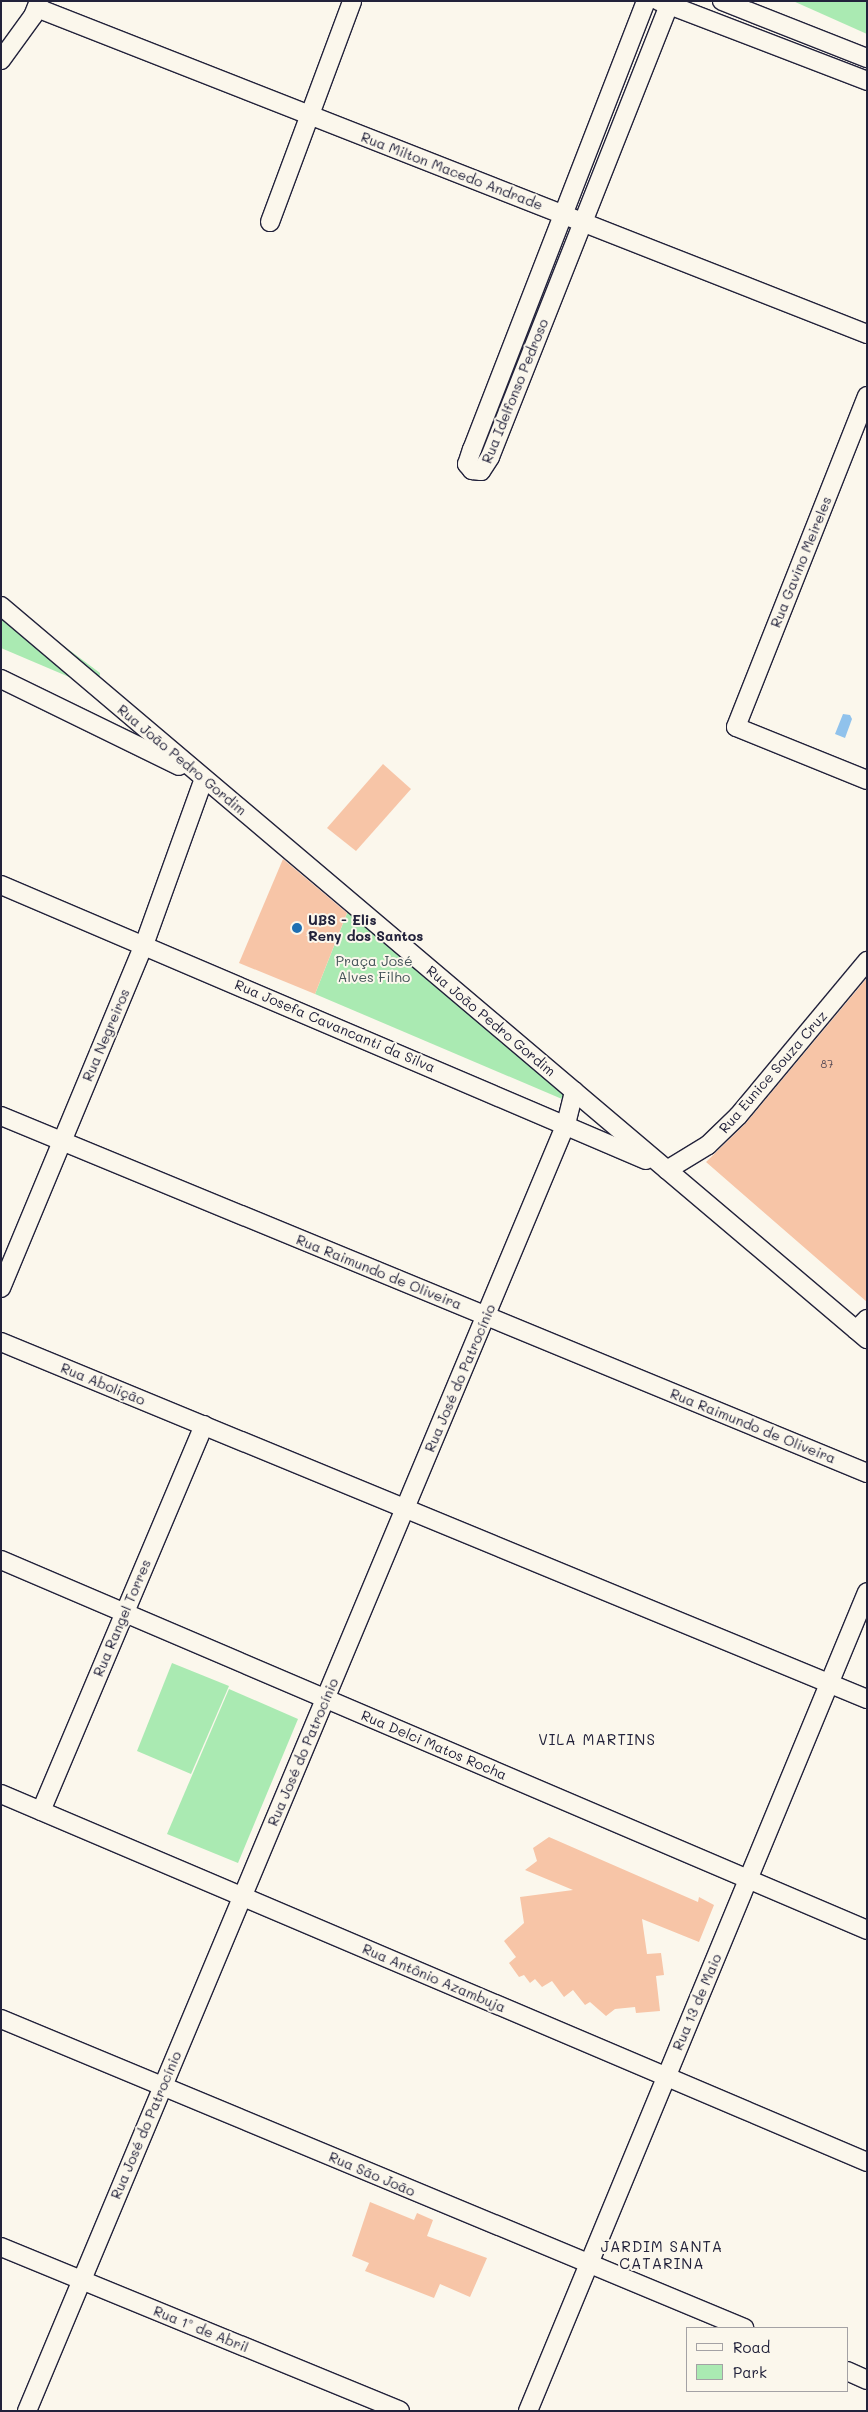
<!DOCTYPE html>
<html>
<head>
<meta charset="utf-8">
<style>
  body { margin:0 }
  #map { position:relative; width:868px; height:2412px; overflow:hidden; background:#fbf7ec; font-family:Mali,sans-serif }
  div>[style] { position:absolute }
  .green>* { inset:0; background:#aaeab2 }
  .water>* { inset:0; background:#90c2ec }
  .building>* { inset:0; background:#f7c5a7 }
  .roads { filter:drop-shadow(1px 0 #22223b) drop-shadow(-1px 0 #22223b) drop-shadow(0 1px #22223b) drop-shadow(0 -1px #22223b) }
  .minor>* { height:18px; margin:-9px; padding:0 9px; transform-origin:9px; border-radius:9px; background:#fbf7ec }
  .dots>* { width:14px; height:14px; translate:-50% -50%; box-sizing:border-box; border:2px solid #fbf7ec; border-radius:50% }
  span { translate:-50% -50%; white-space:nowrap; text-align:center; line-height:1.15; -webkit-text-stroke:4px #fbf7ec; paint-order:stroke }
  .number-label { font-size:11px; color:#574b56 }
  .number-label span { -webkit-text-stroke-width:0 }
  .street-label { font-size:14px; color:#22223b }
  .poi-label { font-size:14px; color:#22223b; font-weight:700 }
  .left { translate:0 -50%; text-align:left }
  .park-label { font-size:14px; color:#445459 }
  .neighbourhood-label { font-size:15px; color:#22223b; letter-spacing:1px }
  .frame { position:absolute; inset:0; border:2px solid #22223b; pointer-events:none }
  .legend { position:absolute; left:686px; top:2327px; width:162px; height:65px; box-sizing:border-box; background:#fbf7ec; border:1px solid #a4a2a5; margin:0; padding:6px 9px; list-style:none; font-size:15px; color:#22223b }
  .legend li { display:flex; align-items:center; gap:10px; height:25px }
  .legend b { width:25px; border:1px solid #a4a2a5 }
</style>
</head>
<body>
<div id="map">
  <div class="green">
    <i style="clip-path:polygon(793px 1px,867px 1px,867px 34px)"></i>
    <i style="clip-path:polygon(1px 599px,100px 673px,99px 685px,88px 685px,1px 648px)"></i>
    <i style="clip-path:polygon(355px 893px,572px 1078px,562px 1099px,315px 994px)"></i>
    <i style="clip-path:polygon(172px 1663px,229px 1686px,191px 1774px,137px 1751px)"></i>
    <i style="clip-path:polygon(229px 1689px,298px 1719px,238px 1863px,167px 1834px)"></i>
  </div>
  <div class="water">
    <i style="clip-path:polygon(843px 714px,850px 715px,852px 719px,845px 738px,835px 734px)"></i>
  </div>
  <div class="building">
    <i style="clip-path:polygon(383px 764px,411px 789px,356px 851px,327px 828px)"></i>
    <i style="clip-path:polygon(283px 859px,347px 913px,315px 994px,239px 963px)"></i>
    <i style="clip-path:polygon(867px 978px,867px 1302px,706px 1162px,746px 1123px)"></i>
    <i style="clip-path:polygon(549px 1837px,698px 1902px,699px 1897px,714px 1905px,699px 1942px,642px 1919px,647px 1954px,661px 1953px,664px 1975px,656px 1976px,660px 2011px,636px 2013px,635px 2007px,615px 2009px,606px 2016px,590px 2002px,585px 2005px,573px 1990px,564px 1997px,552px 1981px,542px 1987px,535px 1979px,530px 1983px,524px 1975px,519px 1977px,509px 1963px,516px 1957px,504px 1941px,524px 1923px,520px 1897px,573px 1890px,525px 1870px,537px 1861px,533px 1848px)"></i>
    <i style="clip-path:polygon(370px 2202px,414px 2220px,417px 2213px,433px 2220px,427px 2236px,487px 2258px,470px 2297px,440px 2284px,434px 2298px,365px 2271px,369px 2263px,352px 2256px)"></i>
  </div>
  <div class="roads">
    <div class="minor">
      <i style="left:646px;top:1px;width:481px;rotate:111.2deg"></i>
      <i style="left:472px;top:449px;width:16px;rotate:108deg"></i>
      <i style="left:467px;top:464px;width:8px;rotate:50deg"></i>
      <i style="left:472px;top:470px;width:9px;rotate:6deg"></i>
      <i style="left:481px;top:471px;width:17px;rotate:-57deg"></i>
      <i style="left:490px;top:457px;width:491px;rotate:-68.4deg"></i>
      <i style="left:659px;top:1px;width:223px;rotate:21deg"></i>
      <i style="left:722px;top:1px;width:156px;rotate:21.5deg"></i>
      <i style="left:37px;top:8px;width:892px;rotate:21.44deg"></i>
      <i style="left:1px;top:60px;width:54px;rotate:-54deg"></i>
      <i style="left:33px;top:16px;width:16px;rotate:-68deg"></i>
      <i style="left:270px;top:222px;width:236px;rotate:-69.6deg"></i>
      <i style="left:867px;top:396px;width:356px;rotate:111.6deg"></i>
      <i style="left:736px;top:727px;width:141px;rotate:22deg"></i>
      <i style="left:1px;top:606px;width:1135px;rotate:40.25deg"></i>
      <i style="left:1px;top:679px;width:198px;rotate:26deg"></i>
      <i style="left:1px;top:885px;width:701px;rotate:23.09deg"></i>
      <i style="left:1px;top:1116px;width:937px;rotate:22.4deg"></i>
      <i style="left:667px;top:1170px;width:48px;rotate:-31.4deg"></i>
      <i style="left:708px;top:1145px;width:42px;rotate:-44deg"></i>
      <i style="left:738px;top:1116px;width:202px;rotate:-50.2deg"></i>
      <i style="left:1px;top:1288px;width:372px;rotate:-67.4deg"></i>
      <i style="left:144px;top:945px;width:177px;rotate:-70.2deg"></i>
      <i style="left:856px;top:1330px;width:16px;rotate:-45deg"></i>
      <i style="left:1px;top:1342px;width:937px;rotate:22.4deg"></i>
      <i style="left:1px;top:1560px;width:942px;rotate:23.13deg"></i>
      <i style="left:1px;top:1794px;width:941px;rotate:23.02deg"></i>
      <i style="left:41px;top:1811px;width:419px;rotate:-67.1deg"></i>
      <i style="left:1px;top:2019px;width:805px;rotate:22.58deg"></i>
      <i style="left:1px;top:2247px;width:431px;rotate:22.3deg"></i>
      <i style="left:847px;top:2371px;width:22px;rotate:24deg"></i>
      <i style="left:27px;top:2411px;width:1395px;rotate:-67.28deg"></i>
      <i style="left:566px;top:1124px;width:34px;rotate:-76deg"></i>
      <i style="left:528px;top:2411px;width:886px;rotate:-67.51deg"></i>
    </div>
  </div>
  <div class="dots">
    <i style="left:297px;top:928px;background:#1f6fb2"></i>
  </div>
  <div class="number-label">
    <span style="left:827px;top:1064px">87</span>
  </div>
  <div class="street-label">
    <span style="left:452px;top:171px;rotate:21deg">Rua Milton Macedo Andrade</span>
    <span style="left:515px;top:391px;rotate:-68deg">Rua Idelfonso Pedroso</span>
    <span style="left:801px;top:562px;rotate:-68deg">Rua Gavino Meireles</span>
    <span style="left:182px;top:760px;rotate:40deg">Rua João Pedro Gordim</span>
    <span style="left:491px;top:1021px;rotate:40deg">Rua João Pedro Gordim</span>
    <span style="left:335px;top:1026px;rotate:23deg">Rua Josefa Cavancanti da Silva</span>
    <span style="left:106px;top:1035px;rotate:-67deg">Rua Negreiros</span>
    <span style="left:773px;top:1072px;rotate:-49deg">Rua Eunice Souza Cruz</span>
    <span style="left:379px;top:1272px;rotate:22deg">Rua Raimundo de Oliveira</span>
    <span style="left:460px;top:1378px;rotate:-67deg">Rua José do Patrocínio</span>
    <span style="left:103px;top:1384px;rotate:22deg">Rua Abolição</span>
    <span style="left:753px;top:1426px;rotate:22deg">Rua Raimundo de Oliveira</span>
    <span style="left:122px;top:1618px;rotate:-67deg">Rua Rangel Torres</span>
    <span style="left:434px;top:1745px;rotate:23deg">Rua Delci Matos Rocha</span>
    <span style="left:303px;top:1752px;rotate:-67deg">Rua José do Patrocínio</span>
    <span style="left:434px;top:1978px;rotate:23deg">Rua Antônio Azambuja</span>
    <span style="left:697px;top:2002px;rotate:-67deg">Rua 13 de Maio</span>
    <span style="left:146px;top:2125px;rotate:-67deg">Rua José do Patrocínio</span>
    <span style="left:372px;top:2174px;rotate:23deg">Rua São João</span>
    <span style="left:201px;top:2329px;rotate:22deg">Rua 1º de Abril</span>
  </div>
  <div class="poi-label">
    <span class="left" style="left:308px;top:928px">UBS - Elis<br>Reny dos Santos</span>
  </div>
  <div class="park-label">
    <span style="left:374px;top:969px">Praça José<br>Alves Filho</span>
  </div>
  <div class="neighbourhood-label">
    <span style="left:597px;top:1740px">VILA MARTINS</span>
    <span style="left:662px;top:2255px">JARDIM SANTA<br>CATARINA</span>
  </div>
  <div class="frame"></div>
  <ul class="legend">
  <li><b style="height:6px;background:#fbf7ec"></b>Road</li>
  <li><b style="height:14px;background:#aaeab2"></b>Park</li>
  </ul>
</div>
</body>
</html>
